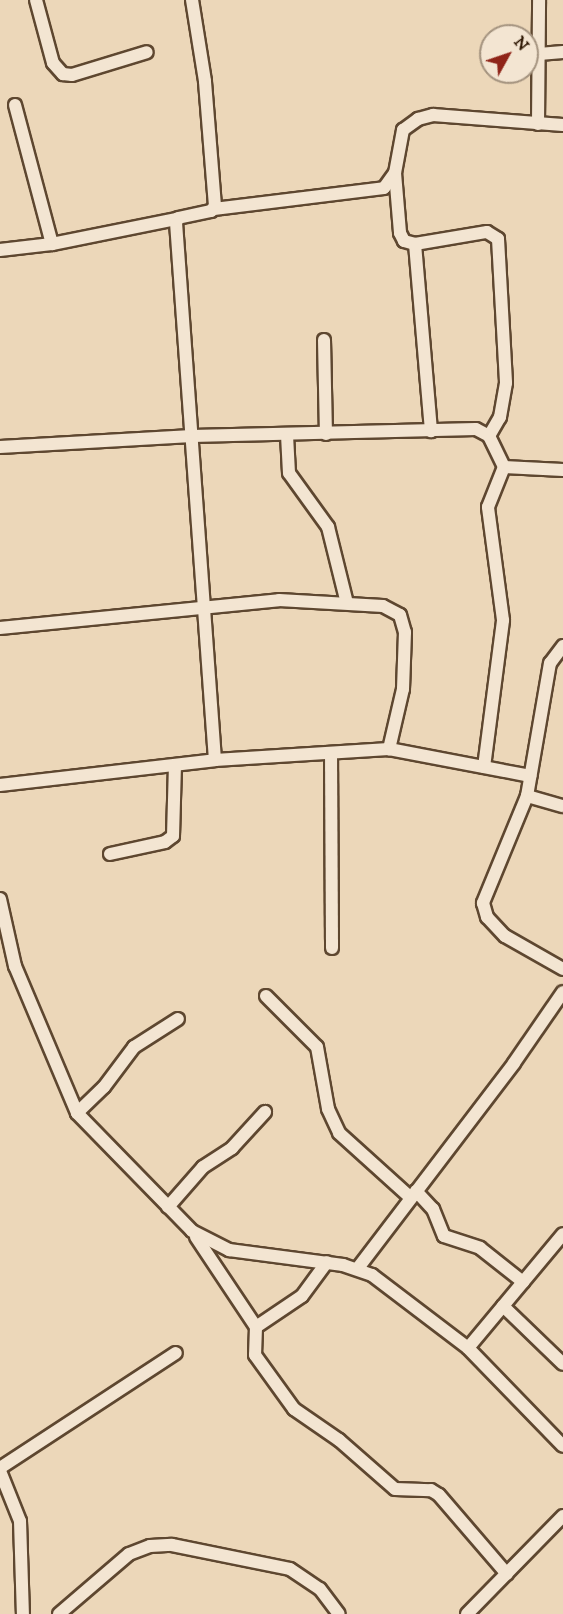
<!DOCTYPE html>
<html>
<head>
<meta charset="utf-8">
<style>
  body { margin:0 }
  #map { position:relative; width:563px; height:1614px; overflow:hidden; background:#ecd7b9; font-family:"IM FELL DW Pica",serif }
  div>[style] { position:absolute }
  .roads { filter:drop-shadow(2px 0 #5e4730) drop-shadow(-2px 0 #5e4730) drop-shadow(0 2px #5e4730) drop-shadow(0 -2px #5e4730) }
  .street>* { height:12px; margin:-6px; padding:0 6px; transform-origin:6px; border-radius:6px; background:#f3e5d2 }
  span { translate:-50% -50%; white-space:nowrap; text-align:center; line-height:1.15; -webkit-text-stroke:4.5px #f3e5d2; paint-order:stroke }
  .north { position:absolute; left:479px; top:24px; width:60px; height:60px; box-sizing:border-box; background:#f3e5d2; border:2px solid #a4937f; border-radius:50%; rotate:50deg; font-size:16px; font-weight:700; line-height:24px; text-align:center; color:#2e1703 }
  .north::after { content:''; display:block; margin:auto; width:21px; height:27px; background:#8f2418; clip-path:polygon(50% 0,100% 100%,50% 72%,0 100%) }
</style>
</head>
<body>
<div id="map">
  <div class="roads">
    <div class="street">
      <i style="left:36px;top:0;width:65px;rotate:74.9deg"></i>
      <i style="left:53px;top:63px;width:15px;rotate:48deg"></i>
      <i style="left:63px;top:74px;width:9px;rotate:6deg"></i>
      <i style="left:72px;top:75px;width:78px;rotate:-17deg"></i>
      <i style="left:539px;top:54px;width:24px;rotate:-5deg"></i>
      <i style="left:15px;top:105px;width:144px;rotate:75.1deg"></i>
      <i style="left:538px;top:124px;width:124px;rotate:-89.5deg"></i>
      <i style="left:395px;top:173px;width:60px;rotate:85.2deg"></i>
      <i style="left:400px;top:233px;width:9px;rotate:63deg"></i>
      <i style="left:404px;top:241px;width:11px;rotate:15deg"></i>
      <i style="left:415px;top:244px;width:73px;rotate:-9.5deg"></i>
      <i style="left:487px;top:232px;width:13px;rotate:32deg"></i>
      <i style="left:498px;top:239px;width:144px;rotate:86.8deg"></i>
      <i style="left:506px;top:383px;width:35px;rotate:100deg"></i>
      <i style="left:500px;top:417px;width:22px;rotate:120deg"></i>
      <i style="left:214px;top:209px;width:171px;rotate:-7deg"></i>
      <i style="left:384px;top:188px;width:19px;rotate:-54deg"></i>
      <i style="left:395px;top:173px;width:44px;rotate:-79.5deg"></i>
      <i style="left:403px;top:130px;width:19px;rotate:-36deg"></i>
      <i style="left:418px;top:119px;width:16px;rotate:-15deg"></i>
      <i style="left:433px;top:115px;width:130px;rotate:4.4deg"></i>
      <i style="left:415px;top:244px;width:188px;rotate:85.1deg"></i>
      <i style="left:0;top:250px;width:52px;rotate:-6.6deg"></i>
      <i style="left:52px;top:244px;width:126px;rotate:-11.4deg"></i>
      <i style="left:324px;top:340px;width:94px;rotate:88.8deg"></i>
      <i style="left:287px;top:435px;width:38px;rotate:87deg"></i>
      <i style="left:289px;top:473px;width:67px;rotate:54.2deg"></i>
      <i style="left:328px;top:527px;width:78px;rotate:76deg"></i>
      <i style="left:0;top:447px;width:192px;rotate:-3.3deg"></i>
      <i style="left:192px;top:436px;width:284px;rotate:-1.4deg"></i>
      <i style="left:476px;top:429px;width:15px;rotate:28deg"></i>
      <i style="left:489px;top:436px;width:34px;rotate:64deg"></i>
      <i style="left:504px;top:467px;width:59px;rotate:2.9deg"></i>
      <i style="left:0;top:628px;width:280px;rotate:-5.7deg"></i>
      <i style="left:279px;top:600px;width:104px;rotate:3.3deg"></i>
      <i style="left:383px;top:606px;width:19px;rotate:28deg"></i>
      <i style="left:400px;top:615px;width:18px;rotate:74deg"></i>
      <i style="left:405px;top:632px;width:57px;rotate:92deg"></i>
      <i style="left:403px;top:689px;width:62px;rotate:103.1deg"></i>
      <i style="left:563px;top:646px;width:21px;rotate:127deg"></i>
      <i style="left:550px;top:663px;width:135px;rotate:99.8deg"></i>
      <i style="left:527px;top:796px;width:116px;rotate:112.4deg"></i>
      <i style="left:483px;top:903px;width:15px;rotate:74deg"></i>
      <i style="left:487px;top:917px;width:26px;rotate:47deg"></i>
      <i style="left:505px;top:936px;width:67px;rotate:29.6deg"></i>
      <i style="left:331px;top:753px;width:195px;rotate:89.7deg"></i>
      <i style="left:215px;top:760px;width:174px;rotate:-3.6deg"></i>
      <i style="left:389px;top:749px;width:144px;rotate:10.8deg"></i>
      <i style="left:484px;top:767px;width:148px;rotate:-82.6deg"></i>
      <i style="left:503px;top:620px;width:114px;rotate:-97.6deg"></i>
      <i style="left:488px;top:507px;width:43px;rotate:-68.2deg"></i>
      <i style="left:0;top:785px;width:216px;rotate:-6.6deg"></i>
      <i style="left:215px;top:760px;width:538px;rotate:-94.15deg"></i>
      <i style="left:176px;top:223px;width:5px;rotate:-68deg"></i>
      <i style="left:178px;top:218px;width:34px;rotate:-12deg"></i>
      <i style="left:211px;top:211px;width:6px;rotate:-51deg"></i>
      <i style="left:215px;top:206px;width:125px;rotate:-94.6deg"></i>
      <i style="left:205px;top:81px;width:82px;rotate:-99.1deg"></i>
      <i style="left:527px;top:796px;width:37px;rotate:16deg"></i>
      <i style="left:110px;top:854px;width:56px;rotate:-12.3deg"></i>
      <i style="left:165px;top:842px;width:10px;rotate:-37deg"></i>
      <i style="left:173px;top:836px;width:71px;rotate:-88.4deg"></i>
      <i style="left:0;top:899px;width:69px;rotate:77.4deg"></i>
      <i style="left:15px;top:966px;width:160px;rotate:67.1deg"></i>
      <i style="left:77px;top:1113px;width:165px;rotate:45.7deg"></i>
      <i style="left:192px;top:1231px;width:42px;rotate:27.2deg"></i>
      <i style="left:229px;top:1250px;width:115px;rotate:7.5deg"></i>
      <i style="left:343px;top:1265px;width:31px;rotate:19deg"></i>
      <i style="left:372px;top:1275px;width:121px;rotate:37.2deg"></i>
      <i style="left:468px;top:1348px;width:136px;rotate:45.9deg"></i>
      <i style="left:266px;top:996px;width:72px;rotate:45deg"></i>
      <i style="left:317px;top:1047px;width:63px;rotate:79.9deg"></i>
      <i style="left:328px;top:1109px;width:26px;rotate:65deg"></i>
      <i style="left:339px;top:1133px;width:97px;rotate:42.1deg"></i>
      <i style="left:77px;top:1113px;width:37px;rotate:-44deg"></i>
      <i style="left:104px;top:1087px;width:50px;rotate:-53.1deg"></i>
      <i style="left:134px;top:1047px;width:52px;rotate:-32.5deg"></i>
      <i style="left:416px;top:1191px;width:25px;rotate:47deg"></i>
      <i style="left:433px;top:1209px;width:29px;rotate:68deg"></i>
      <i style="left:444px;top:1236px;width:38px;rotate:18deg"></i>
      <i style="left:480px;top:1248px;width:55px;rotate:38.3deg"></i>
      <i style="left:168px;top:1207px;width:53px;rotate:-48.8deg"></i>
      <i style="left:203px;top:1167px;width:35px;rotate:-33deg"></i>
      <i style="left:232px;top:1148px;width:49px;rotate:-47.5deg"></i>
      <i style="left:196px;top:1237px;width:108px;rotate:56.3deg"></i>
      <i style="left:256px;top:1327px;width:28px;rotate:92deg"></i>
      <i style="left:255px;top:1355px;width:67px;rotate:54.2deg"></i>
      <i style="left:294px;top:1409px;width:55px;rotate:34.6deg"></i>
      <i style="left:339px;top:1440px;width:74px;rotate:41.2deg"></i>
      <i style="left:395px;top:1489px;width:36px;rotate:2deg"></i>
      <i style="left:431px;top:1490px;width:9px;rotate:32deg"></i>
      <i style="left:439px;top:1495px;width:104px;rotate:49.3deg"></i>
      <i style="left:358px;top:1268px;width:258px;rotate:-52.7deg"></i>
      <i style="left:514px;top:1063px;width:86px;rotate:-55.4deg"></i>
      <i style="left:503px;top:1306px;width:83px;rotate:44deg"></i>
      <i style="left:256px;top:1327px;width:55px;rotate:-34deg"></i>
      <i style="left:302px;top:1296px;width:42px;rotate:-53.7deg"></i>
      <i style="left:468px;top:1348px;width:148px;rotate:-50.2deg"></i>
      <i style="left:0;top:1468px;width:210px;rotate:-33.2deg"></i>
      <i style="left:0;top:1471px;width:54px;rotate:68.2deg"></i>
      <i style="left:20px;top:1521px;width:93px;rotate:88.2deg"></i>
      <i style="left:59px;top:1614px;width:92px;rotate:-40.6deg"></i>
      <i style="left:129px;top:1554px;width:22px;rotate:-21deg"></i>
      <i style="left:150px;top:1546px;width:22px;rotate:-3deg"></i>
      <i style="left:172px;top:1545px;width:120px;rotate:11.5deg"></i>
      <i style="left:290px;top:1569px;width:36px;rotate:34deg"></i>
      <i style="left:320px;top:1589px;width:31px;rotate:53deg"></i>
      <i style="left:467px;top:1614px;width:137px;rotate:-45.6deg"></i>
    </div>
  </div>
  <div class="north">N</div>
</div>
</body>
</html>
